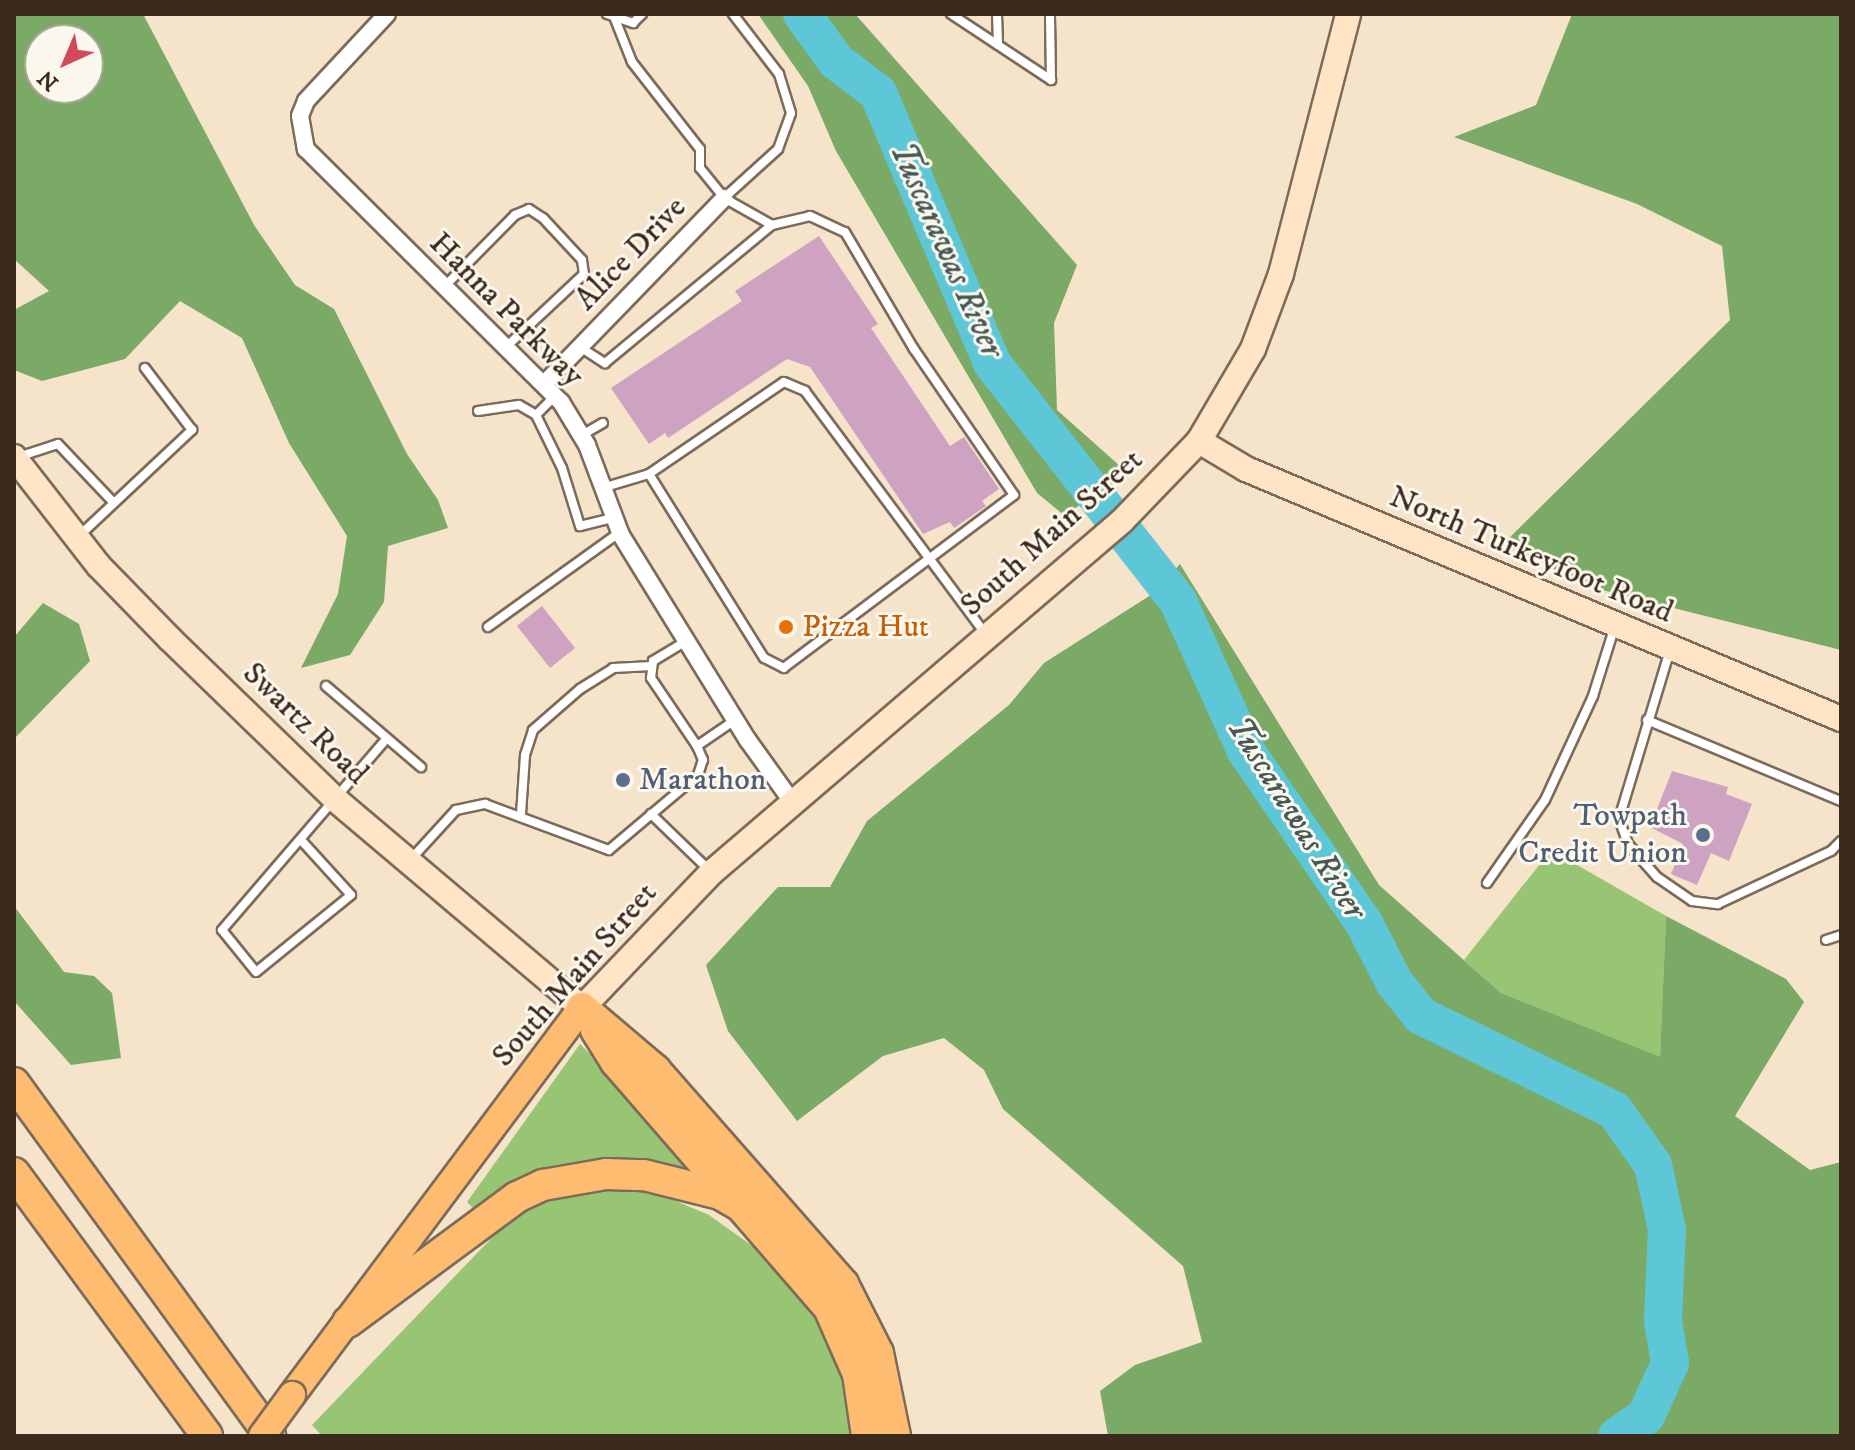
<!DOCTYPE html>
<html>
<head>
<meta charset="utf-8">
<style>
  body { margin:0 }
  #map { position:relative; width:1855px; height:1450px; overflow:hidden; background:#f5e3ca; font-family:"IM FELL DW Pica",serif }
  div>[style] { position:absolute }
  .green>* { inset:0; background:#98c573 }
  .forest>* { inset:0; background:#7aaa65 }
  .river>* { height:38px; margin:-19px; padding:0 19px; transform-origin:19px; border-radius:19px; background:#5dc7d8 }
  .building>* { inset:0; background:#cda3c1 }
  .roads { filter:drop-shadow(2px 0 #7c6b5a) drop-shadow(-2px 0 #7c6b5a) drop-shadow(0 2px #7c6b5a) drop-shadow(0 -2px #7c6b5a) }
  .lane>* { height:8px; margin:-4px; padding:0 4px; transform-origin:4px; border-radius:4px; background:#fff }
  .street>* { height:16px; margin:-8px; padding:0 8px; transform-origin:8px; border-radius:8px; background:#fff }
  .secondary>* { height:24px; margin:-12px; padding:0 12px; transform-origin:12px; border-radius:12px; background:#ffe4c6 }
  .primary>* { height:26px; margin:-13px; padding:0 13px; transform-origin:13px; border-radius:13px; background:#febc70 }
  .highway>* { height:30px; margin:-15px; padding:0 15px; transform-origin:15px; border-radius:15px; background:#febc70 }
  .bridges { filter:drop-shadow(2px 0 #7c6b5a) drop-shadow(-2px 0 #7c6b5a) drop-shadow(0 2px #7c6b5a) drop-shadow(0 -2px #7c6b5a) }
  .primary-bridge>* { height:26px; margin:-13px; padding:0 13px; transform-origin:13px; border-radius:13px; background:#febc70 }
  .dots>* { width:22px; height:22px; translate:-50% -50%; box-sizing:border-box; border:4px solid #fbf7ec; border-radius:50% }
  span { translate:-50% -50%; white-space:nowrap; text-align:center; line-height:1.15; -webkit-text-stroke:6px #fbf7ec; paint-order:stroke }
  .street-label { font-size:32px; color:#3b2a1e }
  .food-label { font-size:32px; color:#c56008 }
  .left { translate:0 -50%; text-align:left }
  .service-label { font-size:32px; color:#4e5e75 }
  .right { translate:-100% -50%; text-align:right }
  .water-label { font-size:34px; color:#455956; font-style:italic }
  .frame { position:absolute; inset:0; border:16px solid #3b2a1e; pointer-events:none }
  .north { position:absolute; left:24px; top:24px; width:80px; height:80px; box-sizing:border-box; background:#fbf7ec; border:2px solid #aea59a; border-radius:50%; rotate:224deg; font-size:22px; font-weight:700; line-height:32px; text-align:center; color:#3b2a1e }
  .north::after { content:''; display:block; margin:auto; width:28px; height:36px; background:#d1495b; clip-path:polygon(50% 0,100% 100%,50% 72%,0 100%) }
</style>
</head>
<body>
<div id="map">
  <div class="green">
    <i style="clip-path:polygon(1551px 850px,1666px 916px,1660px 1058px,1501px 993px,1464px 960px)"></i>
    <i style="clip-path:polygon(580px 1044px,720px 1182px,506px 1191px,474px 1209px,467px 1202px)"></i>
    <i style="clip-path:polygon(645px 1188px,709px 1215px,775px 1262px,820px 1318px,850px 1405px,851px 1436px,322px 1436px,312px 1425px,507px 1222px,563px 1191px)"></i>
  </div>
  <div class="forest">
    <i style="clip-path:polygon(evenodd,14px 14px,143px 14px,254px 225px,295px 285px,334px 309px,407px 454px,438px 500px,448px 528px,388px 546px,384px 602px,350px 655px,301px 668px,338px 594px,347px 536px,289px 443px,242px 338px,180px 301px,125px 359px,42px 381px,14px 370px,14px 310px,49px 291px,14px 259px,14px 14px,88px 40px,88px 88px,40px 88px,40px 40px,88px 40px)"></i>
    <i style="clip-path:polygon(758px 14px,855px 14px,1077px 265px,1054px 323px,1057px 410px,1129px 474px,1064px 515px,1037px 493px,836px 151px,808px 86px)"></i>
    <i style="clip-path:polygon(1572px 14px,1841px 14px,1841px 650px,1590px 587px,1503px 544px,1730px 320px,1722px 246px,1637px 204px,1454px 137px,1536px 105px)"></i>
    <i style="clip-path:polygon(1180px 564px,1379px 885px,1501px 993px,1660px 1057px,1666px 916px,1786px 979px,1804px 1002px,1735px 1116px,1810px 1170px,1841px 1162px,1841px 1436px,1108px 1436px,1100px 1391px,1135px 1365px,1202px 1342px,1183px 1266px,1003px 1109px,984px 1070px,944px 1038px,883px 1056px,797px 1121px,728px 1031px,706px 965px,778px 887px,830px 887px,867px 821px,1009px 705px,1044px 663px,1154px 593px)"></i>
    <i style="clip-path:polygon(43px 603px,79px 624px,90px 661px,14px 739px,14px 637px)"></i>
    <i style="clip-path:polygon(14px 906px,64px 972px,94px 976px,112px 993px,121px 1058px,71px 1065px,14px 1001px)"></i>
  </div>
  <div class="river">
    <i style="left:802px;top:14px;width:58px;rotate:54.1deg"></i>
    <i style="left:836px;top:61px;width:53px;rotate:37.3deg"></i>
    <i style="left:878px;top:93px;width:293px;rotate:67.1deg"></i>
    <i style="left:992px;top:363px;width:302px;rotate:52deg"></i>
    <i style="left:1178px;top:601px;width:165px;rotate:65.6deg"></i>
    <i style="left:1246px;top:751px;width:211px;rotate:55.6deg"></i>
    <i style="left:1365px;top:925px;width:64px;rotate:63deg"></i>
    <i style="left:1394px;top:982px;width:43px;rotate:51.5deg"></i>
    <i style="left:1421px;top:1016px;width:215px;rotate:26deg"></i>
    <i style="left:1614px;top:1110px;width:67px;rotate:54.7deg"></i>
    <i style="left:1653px;top:1165px;width:66px;rotate:77.7deg"></i>
    <i style="left:1667px;top:1229px;width:92px;rotate:92.5deg"></i>
    <i style="left:1663px;top:1321px;width:43px;rotate:80.5deg"></i>
    <i style="left:1670px;top:1363px;width:58px;rotate:114.4deg"></i>
    <i style="left:1646px;top:1416px;width:35px;rotate:145deg"></i>
  </div>
  <div class="building">
    <i style="clip-path:polygon(819px 236px,878px 324px,871px 328px,950px 446px,964px 437px,999px 489px,982px 501px,986px 506px,954px 528px,950px 522px,923px 534px,810px 367px,787px 359px,668px 438px,665px 433px,649px 444px,611px 388px,742px 301px,735px 291px)"></i>
    <i style="clip-path:polygon(542px 606px,575px 648px,550px 668px,517px 626px)"></i>
    <i style="clip-path:polygon(1672px 771px,1728px 787px,1726px 794px,1752px 804px,1729px 861px,1711px 853px,1697px 885px,1671px 874px,1683px 844px,1650px 827px)"></i>
  </div>
  <div class="roads">
    <div class="lane">
      <i style="left:607px;top:14px;width:28px;rotate:19deg"></i>
      <i style="left:633px;top:23px;width:13px;rotate:-45deg"></i>
      <i style="left:951px;top:14px;width:120px;rotate:33.4deg"></i>
      <i style="left:1051px;top:80px;width:66px;rotate:-90.9deg"></i>
      <i style="left:997px;top:14px;width:31px;rotate:88deg"></i>
      <i style="left:615px;top:19px;width:46px;rotate:68.4deg"></i>
      <i style="left:632px;top:62px;width:110px;rotate:52deg"></i>
      <i style="left:700px;top:149px;width:19px;rotate:90deg"></i>
      <i style="left:700px;top:168px;width:38px;rotate:51deg"></i>
      <i style="left:724px;top:198px;width:55px;rotate:29.4deg"></i>
      <i style="left:724px;top:198px;width:73px;rotate:-42.2deg"></i>
      <i style="left:778px;top:149px;width:38px;rotate:-70deg"></i>
      <i style="left:791px;top:113px;width:41px;rotate:-107.1deg"></i>
      <i style="left:779px;top:74px;width:76px;rotate:-127.5deg"></i>
      <i style="left:444px;top:287px;width:101px;rotate:-45.4deg"></i>
      <i style="left:515px;top:215px;width:15px;rotate:-23deg"></i>
      <i style="left:529px;top:209px;width:17px;rotate:33deg"></i>
      <i style="left:543px;top:218px;width:57px;rotate:47.1deg"></i>
      <i style="left:582px;top:260px;width:14px;rotate:82deg"></i>
      <i style="left:584px;top:274px;width:107px;rotate:136.9deg"></i>
      <i style="left:580px;top:347px;width:30px;rotate:33deg"></i>
      <i style="left:605px;top:363px;width:217px;rotate:-39.6deg"></i>
      <i style="left:772px;top:225px;width:39px;rotate:-13deg"></i>
      <i style="left:810px;top:216px;width:38px;rotate:25deg"></i>
      <i style="left:845px;top:232px;width:136px;rotate:59.5deg"></i>
      <i style="left:914px;top:349px;width:177px;rotate:55.6deg"></i>
      <i style="left:1014px;top:495px;width:288px;rotate:143.1deg"></i>
      <i style="left:784px;top:668px;width:22px;rotate:-153deg"></i>
      <i style="left:764px;top:658px;width:217px;rotate:-122deg"></i>
      <i style="left:478px;top:411px;width:41px;rotate:-8.3deg"></i>
      <i style="left:519px;top:405px;width:20px;rotate:30deg"></i>
      <i style="left:536px;top:415px;width:59px;rotate:63.9deg"></i>
      <i style="left:562px;top:468px;width:61px;rotate:72.8deg"></i>
      <i style="left:580px;top:526px;width:34px;rotate:-14deg"></i>
      <i style="left:536px;top:415px;width:27px;rotate:-45deg"></i>
      <i style="left:582px;top:435px;width:24px;rotate:-30deg"></i>
      <i style="left:18px;top:457px;width:42px;rotate:-18deg"></i>
      <i style="left:58px;top:444px;width:81px;rotate:46.5deg"></i>
      <i style="left:602px;top:488px;width:49px;rotate:-16.6deg"></i>
      <i style="left:649px;top:474px;width:163px;rotate:-34.3deg"></i>
      <i style="left:784px;top:382px;width:23px;rotate:23deg"></i>
      <i style="left:805px;top:391px;width:302px;rotate:53.4deg"></i>
      <i style="left:80px;top:535px;width:154px;rotate:-43.2deg"></i>
      <i style="left:192px;top:430px;width:78px;rotate:-127.2deg"></i>
      <i style="left:488px;top:627px;width:163px;rotate:-35.7deg"></i>
      <i style="left:1670px;top:650px;width:177px;rotate:106.8deg"></i>
      <i style="left:1619px;top:819px;width:27px;rotate:70deg"></i>
      <i style="left:1628px;top:844px;width:44px;rotate:48.7deg"></i>
      <i style="left:1657px;top:877px;width:42px;rotate:34.4deg"></i>
      <i style="left:1692px;top:901px;width:26px;rotate:7deg"></i>
      <i style="left:1718px;top:904px;width:125px;rotate:-25.1deg"></i>
      <i style="left:1831px;top:851px;width:14px;rotate:-45deg"></i>
      <i style="left:326px;top:686px;width:125px;rotate:40.5deg"></i>
      <i style="left:1647px;top:720px;width:210px;rotate:22.7deg"></i>
      <i style="left:697px;top:746px;width:46px;rotate:-34.4deg"></i>
      <i style="left:521px;top:814px;width:59px;rotate:-86.1deg"></i>
      <i style="left:525px;top:755px;width:26px;rotate:-72deg"></i>
      <i style="left:533px;top:730px;width:62px;rotate:-41.1deg"></i>
      <i style="left:580px;top:689px;width:39px;rotate:-32deg"></i>
      <i style="left:613px;top:668px;width:39px;rotate:-3deg"></i>
      <i style="left:651px;top:814px;width:83px;rotate:44deg"></i>
      <i style="left:301px;top:840px;width:74px;rotate:47.7deg"></i>
      <i style="left:351px;top:895px;width:122px;rotate:141deg"></i>
      <i style="left:256px;top:972px;width:54px;rotate:-129deg"></i>
      <i style="left:222px;top:930px;width:253px;rotate:-49.3deg"></i>
      <i style="left:412px;top:858px;width:65px;rotate:-47.5deg"></i>
      <i style="left:456px;top:810px;width:30px;rotate:-12deg"></i>
      <i style="left:485px;top:804px;width:132px;rotate:20.4deg"></i>
      <i style="left:609px;top:850px;width:116px;rotate:-40.1deg"></i>
      <i style="left:698px;top:775px;width:16px;rotate:-72deg"></i>
      <i style="left:703px;top:760px;width:15px;rotate:-113deg"></i>
      <i style="left:697px;top:746px;width:82px;rotate:-124.1deg"></i>
      <i style="left:651px;top:678px;width:17px;rotate:-83deg"></i>
      <i style="left:653px;top:661px;width:39px;rotate:-31deg"></i>
      <i style="left:1487px;top:883px;width:101px;rotate:-55.1deg"></i>
      <i style="left:1545px;top:800px;width:115px;rotate:-65.2deg"></i>
      <i style="left:1593px;top:696px;width:73px;rotate:-72.6deg"></i>
      <i style="left:1826px;top:940px;width:16px;rotate:-18deg"></i>
    </div>
    <div class="street">
      <i style="left:387px;top:14px;width:119px;rotate:133deg"></i>
      <i style="left:306px;top:101px;width:16px;rotate:112deg"></i>
      <i style="left:300px;top:116px;width:34px;rotate:80deg"></i>
      <i style="left:306px;top:149px;width:359px;rotate:44.8deg"></i>
      <i style="left:561px;top:402px;width:50px;rotate:58.8deg"></i>
      <i style="left:587px;top:445px;width:96px;rotate:69.3deg"></i>
      <i style="left:621px;top:535px;width:240px;rotate:58.3deg"></i>
      <i style="left:747px;top:739px;width:79px;rotate:54.3deg"></i>
      <i style="left:544px;top:384px;width:259px;rotate:-45.9deg"></i>
    </div>
    <div class="secondary">
      <i style="left:1199px;top:441px;width:55px;rotate:30.8deg"></i>
      <i style="left:1246px;top:469px;width:645px;rotate:22.79deg"></i>
      <i style="left:14px;top:457px;width:138px;rotate:52.1deg"></i>
      <i style="left:99px;top:566px;width:102px;rotate:45.8deg"></i>
      <i style="left:170px;top:639px;width:231px;rotate:44.1deg"></i>
      <i style="left:336px;top:800px;width:322px;rotate:40.2deg"></i>
      <i style="left:582px;top:1008px;width:187px;rotate:-46.3deg"></i>
      <i style="left:711px;top:873px;width:541px;rotate:-40.58deg"></i>
      <i style="left:1122px;top:521px;width:111px;rotate:-46.1deg"></i>
      <i style="left:1199px;top:441px;width:107px;rotate:-59.6deg"></i>
      <i style="left:1253px;top:349px;width:80px;rotate:-69.5deg"></i>
      <i style="left:1281px;top:274px;width:268px;rotate:-75.5deg"></i>
    </div>
    <div class="primary">
      <i style="left:292px;top:1395px;width:484px;rotate:-53.2deg"></i>
    </div>
    <div class="highway">
      <i style="left:582px;top:1008px;width:96px;rotate:40.3deg"></i>
      <i style="left:655px;top:1070px;width:285px;rotate:48.7deg"></i>
      <i style="left:843px;top:1284px;width:77px;rotate:63.1deg"></i>
      <i style="left:878px;top:1353px;width:85px;rotate:78.4deg"></i>
      <i style="left:596px;top:1030px;width:38px;rotate:58deg"></i>
      <i style="left:616px;top:1062px;width:325px;rotate:49.1deg"></i>
      <i style="left:829px;top:1308px;width:72px;rotate:66.3deg"></i>
      <i style="left:858px;top:1374px;width:63px;rotate:81.7deg"></i>
      <i style="left:14px;top:1083px;width:436px;rotate:54deg"></i>
      <i style="left:14px;top:1173px;width:326px;rotate:53.7deg"></i>
      <i style="left:348px;top:1322px;width:210px;rotate:-36.5deg"></i>
      <i style="left:517px;top:1197px;width:29px;rotate:-25deg"></i>
      <i style="left:543px;top:1185px;width:64px;rotate:-9.9deg"></i>
      <i style="left:606px;top:1174px;width:38px;rotate:2deg"></i>
      <i style="left:644px;top:1175px;width:78px;rotate:14deg"></i>
      <i style="left:720px;top:1194px;width:22px;rotate:30deg"></i>
    </div>
  </div>
  <div class="bridges">
    <div class="primary-bridge">
      <i style="left:262px;top:1436px;width:51px;rotate:-53.8deg"></i>
    </div>
  </div>
  <div class="dots">
    <i style="left:786px;top:627px;background:#e8710a"></i>
    <i style="left:623px;top:780px;background:#5c6f8a"></i>
    <i style="left:1703px;top:835px;background:#5c6f8a"></i>
  </div>
  <div class="street-label">
    <span style="left:631px;top:254px;rotate:-46deg">Alice Drive</span>
    <span style="left:506px;top:310px;rotate:45deg">Hanna Parkway</span>
    <span style="left:1052px;top:533px;rotate:-42deg">South Main Street</span>
    <span style="left:1531px;top:555px;rotate:23deg">North Turkeyfoot Road</span>
    <span style="left:305px;top:724px;rotate:44deg">Swartz Road</span>
    <span style="left:575px;top:975px;rotate:-49deg">South Main Street</span>
  </div>
  <div class="food-label">
    <span class="left" style="left:802px;top:627px">Pizza Hut</span>
  </div>
  <div class="service-label">
    <span class="left" style="left:639px;top:780px">Marathon</span>
    <span class="right" style="left:1687px;top:835px">Towpath<br>Credit Union</span>
  </div>
  <div class="water-label">
    <span style="left:946px;top:250px;rotate:66deg">Tuscarawas River</span>
    <span style="left:1296px;top:818px;rotate:58deg">Tuscarawas River</span>
  </div>
  <div class="frame"></div>
  <div class="north">N</div>
</div>
</body>
</html>
